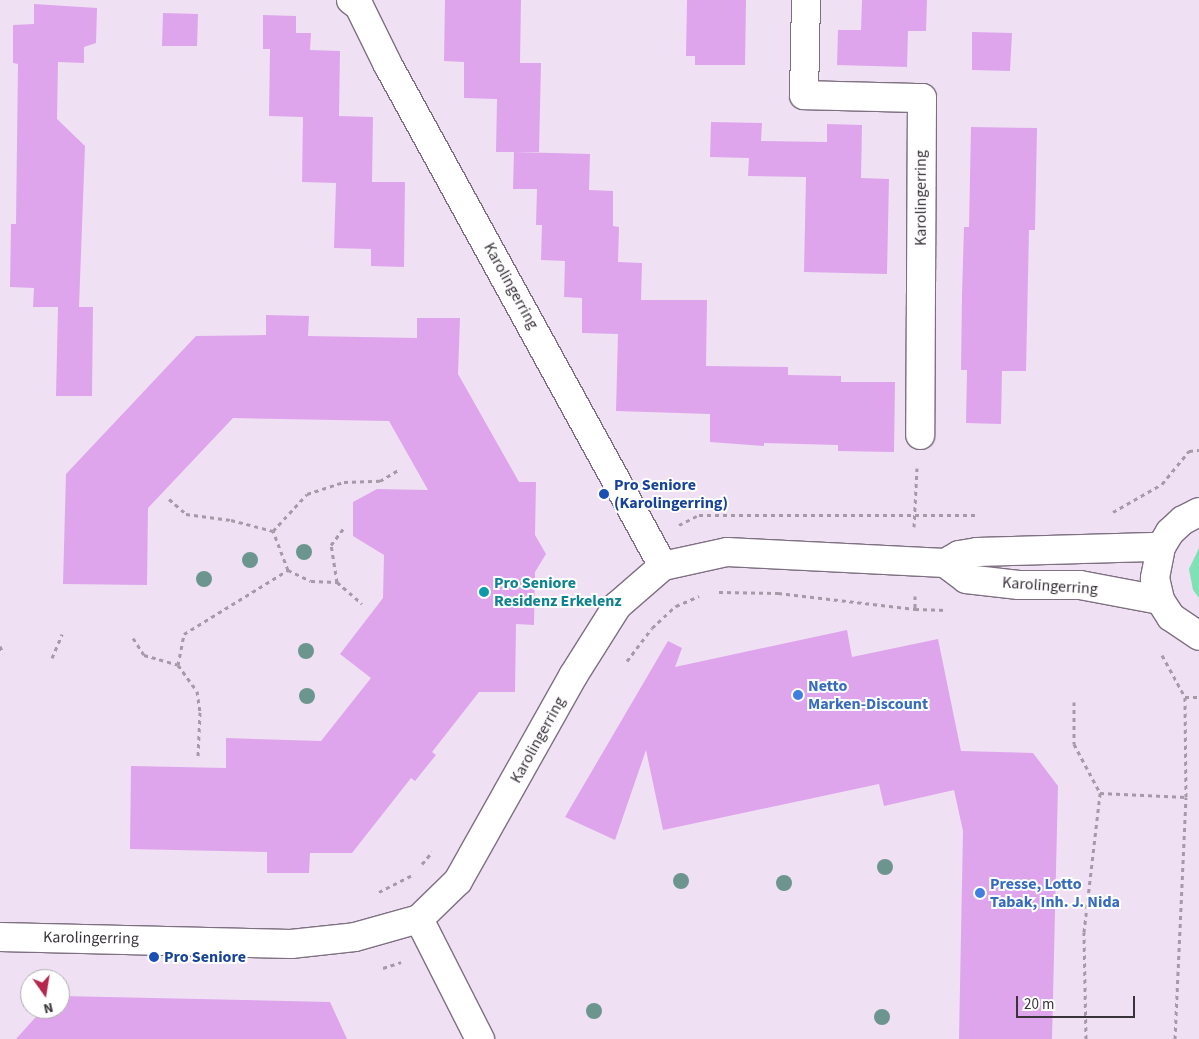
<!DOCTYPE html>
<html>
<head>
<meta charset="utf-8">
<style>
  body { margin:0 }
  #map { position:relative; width:1199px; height:1039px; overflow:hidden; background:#f0e0f3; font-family:"Source Sans 3",sans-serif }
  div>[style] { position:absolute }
  .green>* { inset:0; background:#80e0b6 }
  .building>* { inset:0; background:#dea5ec }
  .path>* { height:3px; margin-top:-1.5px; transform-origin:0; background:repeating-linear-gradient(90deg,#a69aa8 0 4px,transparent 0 8px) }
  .roads { filter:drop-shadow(1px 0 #7e7081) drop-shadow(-1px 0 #7e7081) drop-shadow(0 1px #7e7081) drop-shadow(0 -1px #7e7081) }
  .minor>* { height:28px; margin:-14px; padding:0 14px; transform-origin:14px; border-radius:14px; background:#fff }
  .trees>* { width:16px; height:16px; margin:-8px; border-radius:50%; background:#6c958f }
  .dots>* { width:14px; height:14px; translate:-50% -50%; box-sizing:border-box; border:2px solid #fff; border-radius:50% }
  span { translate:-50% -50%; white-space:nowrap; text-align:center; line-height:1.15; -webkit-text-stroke:4px #fff; paint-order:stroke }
  .street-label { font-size:16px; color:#39333a }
  .transit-label { font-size:16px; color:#164399; font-weight:700 }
  .left { translate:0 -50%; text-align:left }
  .culture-label { font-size:16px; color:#0d838f; font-weight:700 }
  .shop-label { font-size:16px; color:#366cbe; font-weight:700 }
  .north { position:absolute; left:20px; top:969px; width:50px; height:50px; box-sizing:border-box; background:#fff; border:1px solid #b0adb0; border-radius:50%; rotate:167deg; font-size:14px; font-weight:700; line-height:20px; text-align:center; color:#39333a }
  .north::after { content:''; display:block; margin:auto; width:18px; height:22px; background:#b6254b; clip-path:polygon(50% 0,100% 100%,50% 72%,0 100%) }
  .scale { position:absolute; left:1016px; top:996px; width:119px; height:22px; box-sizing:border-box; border:2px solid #39333a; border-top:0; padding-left:6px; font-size:15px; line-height:18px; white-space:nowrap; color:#39333a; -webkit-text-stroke:4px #fff; paint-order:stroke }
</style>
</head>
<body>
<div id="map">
  <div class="green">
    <i style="clip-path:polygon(1199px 548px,1199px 598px,1193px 590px,1189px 569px)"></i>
  </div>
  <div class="building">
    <i style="clip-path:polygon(445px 0,521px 0,520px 63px,541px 63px,539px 152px,496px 152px,497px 99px,464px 98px,464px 62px,444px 61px)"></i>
    <i style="clip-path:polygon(687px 0,746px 0,745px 65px,695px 65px,695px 56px,686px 56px)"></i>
    <i style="clip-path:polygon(862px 0,927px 0,926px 31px,908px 31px,907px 67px,837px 65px,838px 30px,861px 30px)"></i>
    <i style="clip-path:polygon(34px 4px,97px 8px,96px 43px,84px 47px,84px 63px,58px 62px,57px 119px,85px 146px,79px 307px,93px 307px,92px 396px,56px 396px,58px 307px,33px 307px,34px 288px,10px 287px,11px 224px,16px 224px,18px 64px,13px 63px,13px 25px,34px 24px)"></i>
    <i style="clip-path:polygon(163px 13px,198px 14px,197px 46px,162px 46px)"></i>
    <i style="clip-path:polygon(263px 15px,296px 16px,296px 33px,311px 33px,310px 50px,340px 51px,339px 116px,373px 117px,372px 182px,405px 182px,404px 267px,371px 266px,371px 249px,334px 248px,336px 183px,302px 182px,303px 117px,269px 116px,270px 49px,263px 49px)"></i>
    <i style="clip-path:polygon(972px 32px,1012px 33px,1010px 71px,972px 70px)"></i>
    <i style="clip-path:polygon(711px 122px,762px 123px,761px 141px,827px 142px,827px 124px,862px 125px,861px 178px,889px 179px,887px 274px,804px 272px,806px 177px,748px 176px,749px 158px,710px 157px)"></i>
    <i style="clip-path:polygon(971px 127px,1037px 128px,1035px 230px,1029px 230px,1026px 371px,1002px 371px,1001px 424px,966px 423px,967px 370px,961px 370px,962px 295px,964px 227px,969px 227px)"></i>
    <i style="clip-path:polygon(514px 152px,590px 154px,589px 190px,613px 191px,613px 226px,619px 227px,618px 262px,642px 263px,641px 300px,707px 300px,706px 366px,788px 367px,788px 375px,841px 376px,841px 382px,895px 382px,894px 452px,838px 451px,838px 445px,764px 443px,764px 446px,710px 442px,710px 414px,616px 411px,618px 334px,582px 333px,582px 298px,564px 297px,565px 261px,541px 260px,542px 225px,536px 225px,537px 189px,513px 189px)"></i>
    <i style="clip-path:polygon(266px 315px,309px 316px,308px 336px,417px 338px,417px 318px,460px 318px,458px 374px,519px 482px,536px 482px,535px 535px,546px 554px,535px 572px,534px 625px,516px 624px,515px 692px,479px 692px,432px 752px,436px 755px,415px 781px,411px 778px,352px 853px,310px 853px,309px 873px,267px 873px,267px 852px,130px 849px,131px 766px,226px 768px,226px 738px,321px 741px,371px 678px,340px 654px,383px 598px,384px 555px,353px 536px,353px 502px,377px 489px,428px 490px,389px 421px,233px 418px,148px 508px,147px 585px,63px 584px,66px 474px,196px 336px,266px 335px)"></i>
    <i style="clip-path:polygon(847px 630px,852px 657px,938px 639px,961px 751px,1033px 753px,1058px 786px,1052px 1039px,959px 1039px,963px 831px,954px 790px,884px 806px,879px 784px,663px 830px,646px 750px,615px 840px,565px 817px,668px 641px,682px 648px,675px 667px)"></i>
    <i style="clip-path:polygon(61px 996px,330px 1002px,347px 1039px,16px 1039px,43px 1009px,60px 1009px)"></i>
  </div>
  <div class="path">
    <i style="left:169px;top:499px;width:23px;rotate:41deg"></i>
    <i style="left:186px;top:514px;width:45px;rotate:7.6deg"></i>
    <i style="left:231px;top:520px;width:43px;rotate:14.7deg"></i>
    <i style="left:1113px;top:512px;width:56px;rotate:-29.7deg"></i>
    <i style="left:1162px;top:484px;width:43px;rotate:-50.7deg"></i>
    <i style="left:1189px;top:451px;width:10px;rotate:-6deg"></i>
    <i style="left:679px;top:525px;width:22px;rotate:-27deg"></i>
    <i style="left:699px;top:515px;width:277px"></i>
    <i style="left:914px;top:527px;width:59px;rotate:-87.1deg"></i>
    <i style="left:288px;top:570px;width:42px;rotate:-111deg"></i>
    <i style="left:273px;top:531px;width:50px;rotate:-47.4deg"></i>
    <i style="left:307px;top:494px;width:39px;rotate:-18deg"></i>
    <i style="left:344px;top:482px;width:36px;rotate:-2deg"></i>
    <i style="left:380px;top:481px;width:23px;rotate:-31deg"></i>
    <i style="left:337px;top:582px;width:37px;rotate:-99deg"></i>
    <i style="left:331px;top:545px;width:21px;rotate:-53deg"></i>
    <i style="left:719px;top:592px;width:59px;rotate:1deg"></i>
    <i style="left:778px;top:593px;width:138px;rotate:6.7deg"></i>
    <i style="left:915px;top:596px;width:13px;rotate:90deg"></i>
    <i style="left:915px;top:609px;width:32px;rotate:2deg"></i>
    <i style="left:133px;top:638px;width:20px;rotate:57deg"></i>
    <i style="left:144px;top:655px;width:35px;rotate:16deg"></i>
    <i style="left:178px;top:665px;width:32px;rotate:54deg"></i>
    <i style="left:197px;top:691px;width:21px;rotate:82deg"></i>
    <i style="left:200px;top:712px;width:44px;rotate:92.6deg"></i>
    <i style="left:0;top:646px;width:8px;rotate:67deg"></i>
    <i style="left:1162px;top:655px;width:48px;rotate:61.3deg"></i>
    <i style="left:52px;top:658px;width:26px;rotate:-67deg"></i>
    <i style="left:627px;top:661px;width:41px;rotate:-52.9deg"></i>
    <i style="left:652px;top:628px;width:33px;rotate:-43deg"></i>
    <i style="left:676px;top:606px;width:25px;rotate:-23deg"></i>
    <i style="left:178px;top:665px;width:32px;rotate:-79deg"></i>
    <i style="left:184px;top:634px;width:122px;rotate:-31.6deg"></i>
    <i style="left:288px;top:570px;width:25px;rotate:26deg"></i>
    <i style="left:311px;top:581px;width:26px;rotate:2deg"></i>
    <i style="left:337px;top:582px;width:33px;rotate:41deg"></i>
    <i style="left:1074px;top:702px;width:42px;rotate:90deg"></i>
    <i style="left:1074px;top:744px;width:55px;rotate:62deg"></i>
    <i style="left:422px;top:864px;width:16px;rotate:-50deg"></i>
    <i style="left:379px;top:892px;width:36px;rotate:-27deg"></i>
    <i style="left:383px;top:968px;width:19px;rotate:-18deg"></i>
    <i style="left:1086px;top:1039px;width:107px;rotate:-91.1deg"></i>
    <i style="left:1084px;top:932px;width:140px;rotate:-83.4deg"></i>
    <i style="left:1100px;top:793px;width:86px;rotate:2.7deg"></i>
    <i style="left:1175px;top:1039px;width:242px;rotate:-87.4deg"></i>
    <i style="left:1186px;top:797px;width:100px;rotate:-90.6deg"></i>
    <i style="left:1185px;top:697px;width:14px"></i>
  </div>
  <div class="roads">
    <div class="minor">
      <i style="left:351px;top:0;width:10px;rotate:37deg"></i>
      <i style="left:359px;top:6px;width:66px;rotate:63.8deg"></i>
      <i style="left:388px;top:65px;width:572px;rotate:61.24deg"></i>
      <i style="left:806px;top:0;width:95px;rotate:91.2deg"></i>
      <i style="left:804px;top:95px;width:118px;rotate:1.5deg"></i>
      <i style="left:922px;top:98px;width:337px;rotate:90.3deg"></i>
      <i style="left:1199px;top:512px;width:18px;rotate:153deg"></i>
      <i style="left:1183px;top:520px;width:18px;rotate:137deg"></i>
      <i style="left:1170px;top:532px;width:17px;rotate:121deg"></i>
      <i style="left:1161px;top:547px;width:32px;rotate:101deg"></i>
      <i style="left:1155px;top:578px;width:23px;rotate:77deg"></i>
      <i style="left:1160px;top:600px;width:20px;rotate:57deg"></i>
      <i style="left:1171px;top:617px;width:34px;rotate:34deg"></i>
      <i style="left:945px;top:563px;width:26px;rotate:37deg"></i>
      <i style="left:966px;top:579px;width:53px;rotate:6.5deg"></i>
      <i style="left:1019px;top:585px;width:61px"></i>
      <i style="left:1080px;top:585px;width:81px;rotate:10.6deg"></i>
      <i style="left:419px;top:919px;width:135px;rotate:63.1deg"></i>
      <i style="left:0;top:937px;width:291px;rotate:1.4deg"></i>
      <i style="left:291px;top:944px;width:64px;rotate:-6.2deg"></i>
      <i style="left:355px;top:937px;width:66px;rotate:-15.7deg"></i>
      <i style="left:419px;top:919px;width:54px;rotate:-44.3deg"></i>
      <i style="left:458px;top:881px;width:235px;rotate:-60.7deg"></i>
      <i style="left:573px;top:676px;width:83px;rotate:-57.8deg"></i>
      <i style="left:617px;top:606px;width:61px;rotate:-41deg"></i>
      <i style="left:663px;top:566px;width:66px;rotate:-12.3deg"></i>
      <i style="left:727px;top:552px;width:218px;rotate:2.9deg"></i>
      <i style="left:945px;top:563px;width:16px;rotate:-30deg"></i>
      <i style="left:959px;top:555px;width:18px;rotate:-9deg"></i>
      <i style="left:977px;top:552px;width:184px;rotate:-1.6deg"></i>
    </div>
  </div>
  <div class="trees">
    <i style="left:304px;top:552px"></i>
    <i style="left:250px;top:560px"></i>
    <i style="left:204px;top:579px"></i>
    <i style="left:306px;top:651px"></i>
    <i style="left:307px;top:696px"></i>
    <i style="left:885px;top:867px"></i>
    <i style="left:681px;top:881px"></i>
    <i style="left:784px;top:883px"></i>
    <i style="left:594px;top:1011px"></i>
    <i style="left:882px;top:1017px"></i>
  </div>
  <div class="dots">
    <i style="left:604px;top:494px;background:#1a4fb4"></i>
    <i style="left:484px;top:592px;background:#0f9aa8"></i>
    <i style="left:798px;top:695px;background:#3f7fe0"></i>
    <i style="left:980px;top:893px;background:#3f7fe0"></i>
    <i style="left:154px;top:957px;background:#1a4fb4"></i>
  </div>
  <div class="street-label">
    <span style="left:921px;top:198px;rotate:-90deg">Karolingerring</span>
    <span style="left:511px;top:286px;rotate:61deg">Karolingerring</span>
    <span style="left:1050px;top:586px;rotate:4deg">Karolingerring</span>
    <span style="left:538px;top:740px;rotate:-61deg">Karolingerring</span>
    <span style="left:91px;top:938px;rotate:1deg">Karolingerring</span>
  </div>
  <div class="transit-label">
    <span class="left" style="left:614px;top:494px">Pro Seniore<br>(Karolingerring)</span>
    <span class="left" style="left:164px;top:957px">Pro Seniore</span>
  </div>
  <div class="culture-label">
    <span class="left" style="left:494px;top:592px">Pro Seniore<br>Residenz Erkelenz</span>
  </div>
  <div class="shop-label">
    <span class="left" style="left:808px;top:695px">Netto<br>Marken-Discount</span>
    <span class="left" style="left:990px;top:893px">Presse, Lotto<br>Tabak, Inh. J. Nida</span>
  </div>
  <div class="north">N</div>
  <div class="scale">20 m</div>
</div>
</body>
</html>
